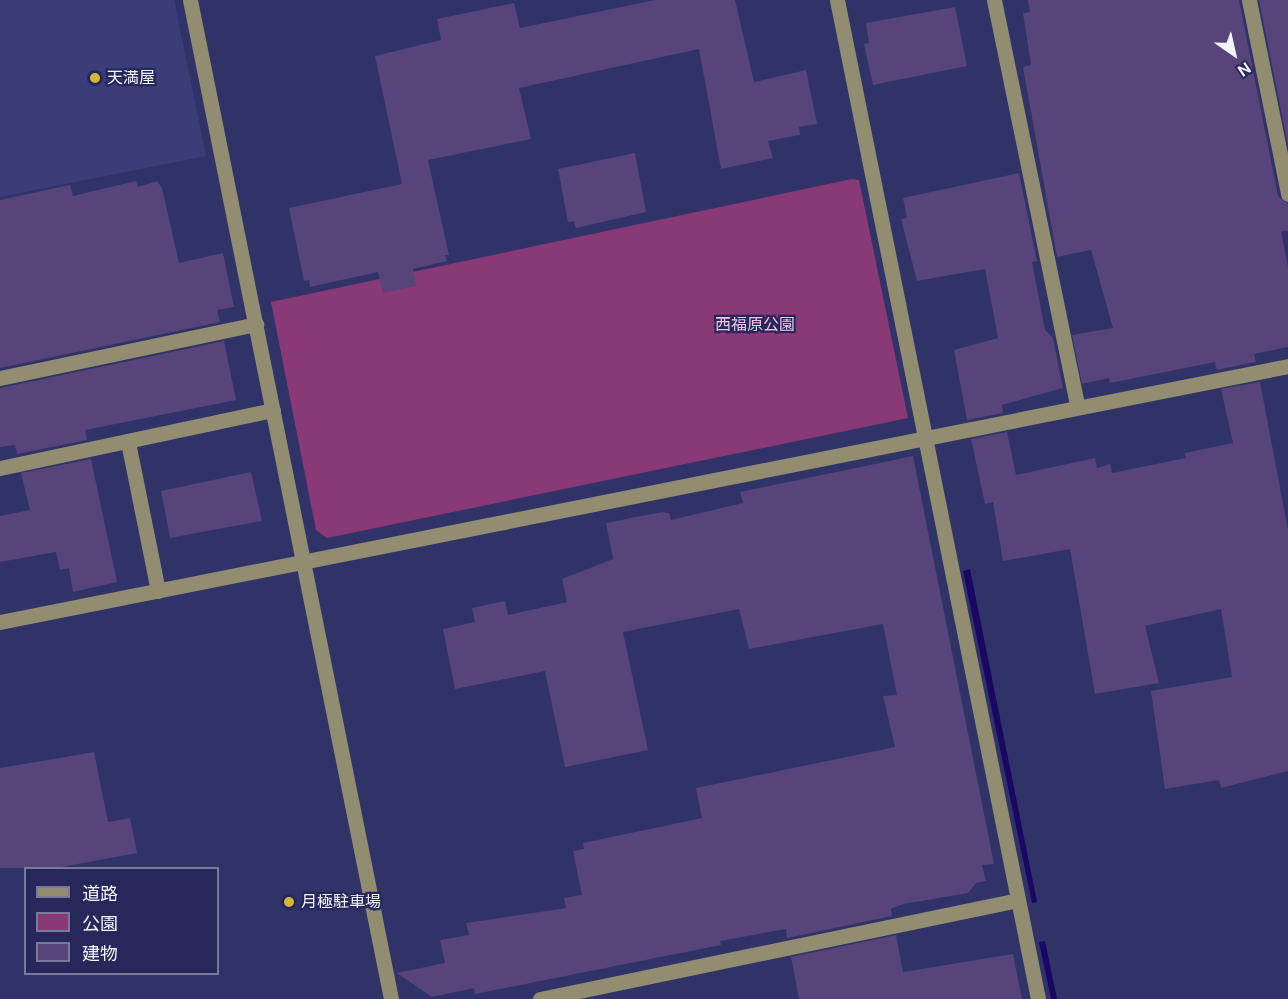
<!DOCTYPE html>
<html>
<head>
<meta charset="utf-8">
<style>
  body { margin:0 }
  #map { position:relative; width:1288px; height:999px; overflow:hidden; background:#303368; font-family:"DM Sans","Noto Sans JP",sans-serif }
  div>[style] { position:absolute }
  .built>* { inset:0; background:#3a3d78 }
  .green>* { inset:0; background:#893976 }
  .water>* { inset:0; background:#1a0663 }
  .building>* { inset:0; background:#56447b }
  .minor>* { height:15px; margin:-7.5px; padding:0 7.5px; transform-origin:7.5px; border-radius:7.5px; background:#928c70 }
  .dots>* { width:16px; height:16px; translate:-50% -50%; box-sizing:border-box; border:3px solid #26285c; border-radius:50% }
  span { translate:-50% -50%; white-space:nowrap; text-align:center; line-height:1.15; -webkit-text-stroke:4.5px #26285c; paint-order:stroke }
  .poi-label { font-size:16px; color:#f2f4fa }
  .left { translate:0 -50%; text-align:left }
  .park-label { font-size:16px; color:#f2c2e3 }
  .legend { position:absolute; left:24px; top:867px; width:195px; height:108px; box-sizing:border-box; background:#26285c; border:2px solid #787a9b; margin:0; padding:8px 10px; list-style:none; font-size:18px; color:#f2f4fa }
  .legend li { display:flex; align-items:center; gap:12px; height:30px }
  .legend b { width:30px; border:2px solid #787a9b }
  .north { position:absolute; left:1204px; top:24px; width:60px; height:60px; -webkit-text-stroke:4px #26285c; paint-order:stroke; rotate:146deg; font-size:16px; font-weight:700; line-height:24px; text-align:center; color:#f2f4fa }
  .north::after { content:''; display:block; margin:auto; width:21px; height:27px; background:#f2f4fa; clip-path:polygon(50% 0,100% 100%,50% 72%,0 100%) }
</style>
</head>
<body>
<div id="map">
  <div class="built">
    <i style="clip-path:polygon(0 0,174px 0,206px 156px,0 197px)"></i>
  </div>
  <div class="green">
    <i style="clip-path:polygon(852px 179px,859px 180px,908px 418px,327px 538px,316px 530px,271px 302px)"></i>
  </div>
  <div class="water">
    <i style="clip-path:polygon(970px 569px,1037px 902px,1032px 903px,963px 571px)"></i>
    <i style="clip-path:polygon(1045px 941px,1057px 999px,1051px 999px,1039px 942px)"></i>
  </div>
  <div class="building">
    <i style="clip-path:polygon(655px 0,735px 0,754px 82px,806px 70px,817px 124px,799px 127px,800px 135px,768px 141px,773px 158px,721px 169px,699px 49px,519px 88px,531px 139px,428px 160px,449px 255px,445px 255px,447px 261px,413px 269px,416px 286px,383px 293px,378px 272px,310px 287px,309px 280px,304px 281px,289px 208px,402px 184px,375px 56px,441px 40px,437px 19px,514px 3px,520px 28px)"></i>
    <i style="clip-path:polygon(1028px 0,1239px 0,1278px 196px,1288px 204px,1288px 231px,1281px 231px,1288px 267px,1288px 347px,1254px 354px,1256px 362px,1217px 370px,1215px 362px,1110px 383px,1109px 378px,1082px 384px,1072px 335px,1113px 328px,1091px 250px,1057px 257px,1023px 67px,1031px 65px,1023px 13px,1030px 12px)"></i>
    <i style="clip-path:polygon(1259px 0,1288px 0,1288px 145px)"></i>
    <i style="clip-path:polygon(955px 7px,967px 66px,873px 85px,864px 44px,869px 43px,866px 23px)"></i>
    <i style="clip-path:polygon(635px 153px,646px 212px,576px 228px,574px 221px,568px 222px,558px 169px)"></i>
    <i style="clip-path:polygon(1019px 173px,1037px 261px,1032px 262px,1045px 330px,1053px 338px,1063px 388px,1002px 405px,1003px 413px,967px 420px,954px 350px,998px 338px,985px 269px,917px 281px,901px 219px,907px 218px,903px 198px)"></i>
    <i style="clip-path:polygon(136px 181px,138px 187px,157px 181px,162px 188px,179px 263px,223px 253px,234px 307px,217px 310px,220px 322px,0 368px,0 200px,70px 185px,73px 196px)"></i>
    <i style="clip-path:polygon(224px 341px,236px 400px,85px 430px,87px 440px,17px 454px,15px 445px,0 447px,0 388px)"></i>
    <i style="clip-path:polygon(1260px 382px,1288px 530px,1288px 771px,1221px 788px,1219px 780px,1165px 789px,1151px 691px,1232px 677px,1221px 609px,1145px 626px,1159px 683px,1095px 694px,1070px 549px,1003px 561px,993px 502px,985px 504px,971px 439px,1007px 432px,1016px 475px,1095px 458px,1097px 468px,1110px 464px,1112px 473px,1186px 458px,1185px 453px,1233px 443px,1221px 389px)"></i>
    <i style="clip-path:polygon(913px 456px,994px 864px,982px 865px,986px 881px,976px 883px,968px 893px,903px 904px,891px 909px,892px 916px,787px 938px,786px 929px,720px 941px,721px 945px,475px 994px,474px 988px,432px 997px,397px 973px,445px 963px,440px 940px,469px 935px,466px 923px,566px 908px,564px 898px,582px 895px,573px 851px,584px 849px,583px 843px,702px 818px,696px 788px,895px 747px,883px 696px,897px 695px,883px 624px,749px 649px,739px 609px,623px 632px,648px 750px,565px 767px,545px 671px,455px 689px,443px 629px,475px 622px,472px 608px,505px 601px,508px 615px,567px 602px,562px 579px,613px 559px,606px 523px,662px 512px,669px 513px,671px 520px,743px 503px,740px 492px)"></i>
    <i style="clip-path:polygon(91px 459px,117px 582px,73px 592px,69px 568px,60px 570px,56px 552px,0 562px,0 516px,30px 510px,21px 473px)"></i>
    <i style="clip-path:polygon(251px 472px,262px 521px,170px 538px,161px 491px)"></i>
    <i style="clip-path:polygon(94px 752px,108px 822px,130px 818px,137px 853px,56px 868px,0 868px,0 768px)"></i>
    <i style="clip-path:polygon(896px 935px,903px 972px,1013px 954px,1022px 999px,799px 999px,791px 957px)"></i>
  </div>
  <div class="minor">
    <i style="left:190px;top:0;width:1019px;rotate:78.62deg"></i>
    <i style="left:837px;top:0;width:1019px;rotate:78.62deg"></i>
    <i style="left:994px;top:0;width:414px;rotate:78.4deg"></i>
    <i style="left:1249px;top:0;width:198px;rotate:78.6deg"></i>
    <i style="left:0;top:378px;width:262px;rotate:-11.9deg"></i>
    <i style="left:128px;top:442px;width:152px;rotate:78.6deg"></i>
    <i style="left:0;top:468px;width:279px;rotate:-12deg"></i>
    <i style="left:0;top:622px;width:1313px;rotate:-11.24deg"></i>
    <i style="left:540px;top:999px;width:488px;rotate:-11.7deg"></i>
  </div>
  <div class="dots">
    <i style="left:95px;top:78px;background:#d0b736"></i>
    <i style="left:289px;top:902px;background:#d0b736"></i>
  </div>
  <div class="poi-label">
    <span class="left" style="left:107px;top:78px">天満屋</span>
    <span class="left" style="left:301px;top:902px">月極駐車場</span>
  </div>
  <div class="park-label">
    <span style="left:755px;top:325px">西福原公園</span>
  </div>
  <ul class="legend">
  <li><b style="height:8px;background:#928c70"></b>道路</li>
  <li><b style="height:16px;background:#893976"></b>公園</li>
  <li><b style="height:16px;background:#56447b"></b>建物</li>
  </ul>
  <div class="north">N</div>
</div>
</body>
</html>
